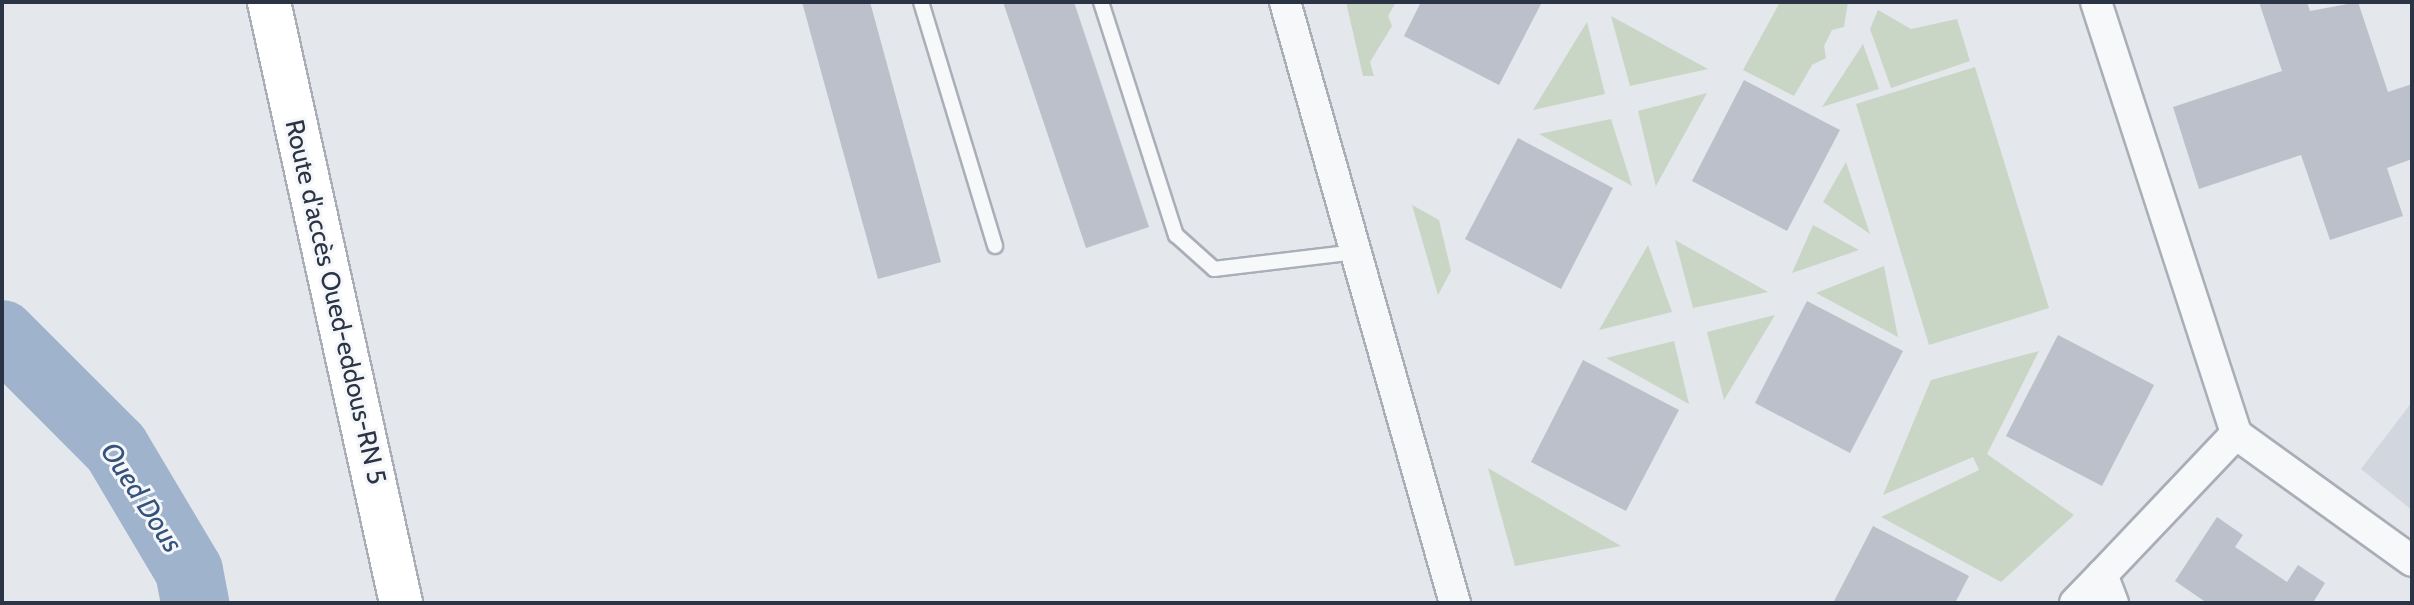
<!DOCTYPE html>
<html>
<head>
<meta charset="utf-8">
<style>
  body { margin:0 }
  #map { position:relative; width:2414px; height:605px; overflow:hidden; background:#e4e7ec; font-family:Cabin,sans-serif }
  div>[style] { position:absolute }
  .built>* { inset:0; background:#d2d6de }
  .green>* { inset:0; background:#c9d6c5 }
  .river>* { height:68px; margin:-34px; padding:0 34px; transform-origin:34px; border-radius:34px; background:#9fb4cc }
  .building>* { inset:0; background:#bbc0ca }
  .roads { filter:drop-shadow(2px 0 #a9aeb7) drop-shadow(-2px 0 #a9aeb7) drop-shadow(0 2px #a9aeb7) drop-shadow(0 -2px #a9aeb7) }
  .service>* { height:14px; margin:-7px; padding:0 7px; transform-origin:7px; border-radius:7px; background:#f7f8fa }
  .minor>* { height:30px; margin:-15px; padding:0 15px; transform-origin:15px; border-radius:15px; background:#f7f8fa }
  .secondary>* { height:42px; margin:-21px; padding:0 21px; transform-origin:21px; border-radius:21px; background:#fff }
  span { translate:-50% -50%; white-space:nowrap; text-align:center; line-height:1.15; -webkit-text-stroke:6px #f4f6f9; paint-order:stroke }
  .street-label { font-size:26px; color:#2b3445 }
  .water-label { font-size:28px; color:#34527a; font-style:italic }
  .frame { position:absolute; inset:0; border:4px solid #2b3445; pointer-events:none }
</style>
</head>
<body>
<div id="map">
  <div class="built">
    <i style="clip-path:polygon(2412px 402px,2412px 510px,2361px 469px)"></i>
  </div>
  <div class="green">
    <i style="clip-path:polygon(1346px 2px,1396px 2px,1388px 16px,1392px 26px,1370px 62px,1374px 76px,1363px 76px)"></i>
    <i style="clip-path:polygon(1780px 2px,1848px 2px,1844px 27px,1832px 30px,1824px 46px,1826px 58px,1812px 65px,1794px 96px,1743px 70px)"></i>
    <i style="clip-path:polygon(1878px 10px,1911px 29px,1957px 19px,1970px 61px,1891px 88px,1870px 29px)"></i>
    <i style="clip-path:polygon(1611px 16px,1708px 69px,1630px 86px)"></i>
    <i style="clip-path:polygon(1587px 22px,1605px 94px,1533px 110px)"></i>
    <i style="clip-path:polygon(1863px 44px,1879px 89px,1822px 107px)"></i>
    <i style="clip-path:polygon(1975px 67px,2049px 308px,1929px 345px,1856px 104px)"></i>
    <i style="clip-path:polygon(1707px 93px,1656px 186px,1656px 187px,1638px 111px)"></i>
    <i style="clip-path:polygon(1611px 119px,1632px 186px,1539px 134px)"></i>
    <i style="clip-path:polygon(1846px 162px,1870px 234px,1823px 202px)"></i>
    <i style="clip-path:polygon(1412px 205px,1439px 220px,1451px 271px,1438px 295px)"></i>
    <i style="clip-path:polygon(1813px 225px,1859px 250px,1792px 273px)"></i>
    <i style="clip-path:polygon(1675px 240px,1768px 292px,1693px 308px)"></i>
    <i style="clip-path:polygon(1648px 245px,1672px 312px,1599px 330px)"></i>
    <i style="clip-path:polygon(1884px 266px,1898px 337px,1816px 293px)"></i>
    <i style="clip-path:polygon(1775px 315px,1724px 400px,1707px 332px)"></i>
    <i style="clip-path:polygon(1674px 341px,1689px 404px,1606px 358px)"></i>
    <i style="clip-path:polygon(2039px 351px,1987px 454px,2074px 515px,2001px 582px,1881px 517px,1979px 470px,1973px 457px,1883px 495px,1931px 380px)"></i>
    <i style="clip-path:polygon(1488px 468px,1621px 546px,1515px 566px)"></i>
  </div>
  <div class="river">
    <i style="left:2px;top:334px;width:161px;rotate:45deg"></i>
    <i style="left:116px;top:448px;width:143px;rotate:59.3deg"></i>
    <i style="left:189px;top:571px;width:33px;rotate:79deg"></i>
  </div>
  <div class="building">
    <i style="clip-path:polygon(802px 2px,870px 2px,941px 262px,878px 279px)"></i>
    <i style="clip-path:polygon(1003px 2px,1074px 2px,1149px 227px,1086px 248px)"></i>
    <i style="clip-path:polygon(1421px 2px,1542px 2px,1499px 85px,1404px 36px)"></i>
    <i style="clip-path:polygon(2259px 2px,2307px 2px,2310px 11px,2358px 2px,2388px 92px,2412px 84px,2412px 159px,2387px 168px,2403px 216px,2330px 240px,2301px 155px,2199px 189px,2173px 107px,2282px 71px)"></i>
    <i style="clip-path:polygon(1744px 80px,1840px 130px,1787px 231px,1692px 181px)"></i>
    <i style="clip-path:polygon(1518px 138px,1613px 188px,1561px 289px,1465px 239px)"></i>
    <i style="clip-path:polygon(1807px 301px,1903px 351px,1850px 453px,1755px 403px)"></i>
    <i style="clip-path:polygon(2058px 335px,2154px 385px,2102px 486px,2006px 436px)"></i>
    <i style="clip-path:polygon(1583px 360px,1679px 410px,1626px 511px,1531px 462px)"></i>
    <i style="clip-path:polygon(2217px 517px,2243px 535px,2235px 547px,2287px 582px,2298px 565px,2325px 583px,2314px 601px,2317px 603px,2207px 603px,2175px 581px)"></i>
    <i style="clip-path:polygon(1873px 526px,1969px 576px,1955px 603px,1833px 603px)"></i>
  </div>
  <div class="roads">
    <div class="service">
      <i style="left:921px;top:2px;width:255px;rotate:73.1deg"></i>
      <i style="left:1101px;top:2px;width:245px;rotate:72.2deg"></i>
      <i style="left:1176px;top:235px;width:51px;rotate:41.8deg"></i>
      <i style="left:1214px;top:269px;width:143px;rotate:-6.8deg"></i>
    </div>
    <div class="minor">
      <i style="left:1285px;top:2px;width:625px;rotate:74.21deg"></i>
      <i style="left:2096px;top:2px;width:454px;rotate:72deg"></i>
      <i style="left:2075px;top:603px;width:39px;rotate:-46deg"></i>
      <i style="left:2113px;top:603px;width:30px;rotate:-111deg"></i>
      <i style="left:2102px;top:575px;width:195px;rotate:-46.5deg"></i>
      <i style="left:2236px;top:434px;width:217px;rotate:35.8deg"></i>
    </div>
    <div class="secondary">
      <i style="left:269px;top:2px;width:615px;rotate:77.61deg"></i>
    </div>
  </div>
  <div class="street-label">
    <span style="left:335px;top:302px;rotate:77deg">Route d'accès Oued-eddous-RN 5</span>
  </div>
  <div class="water-label">
    <span style="left:142px;top:497px;rotate:57deg">Oued Dous</span>
  </div>
  <div class="frame"></div>
</div>
</body>
</html>
